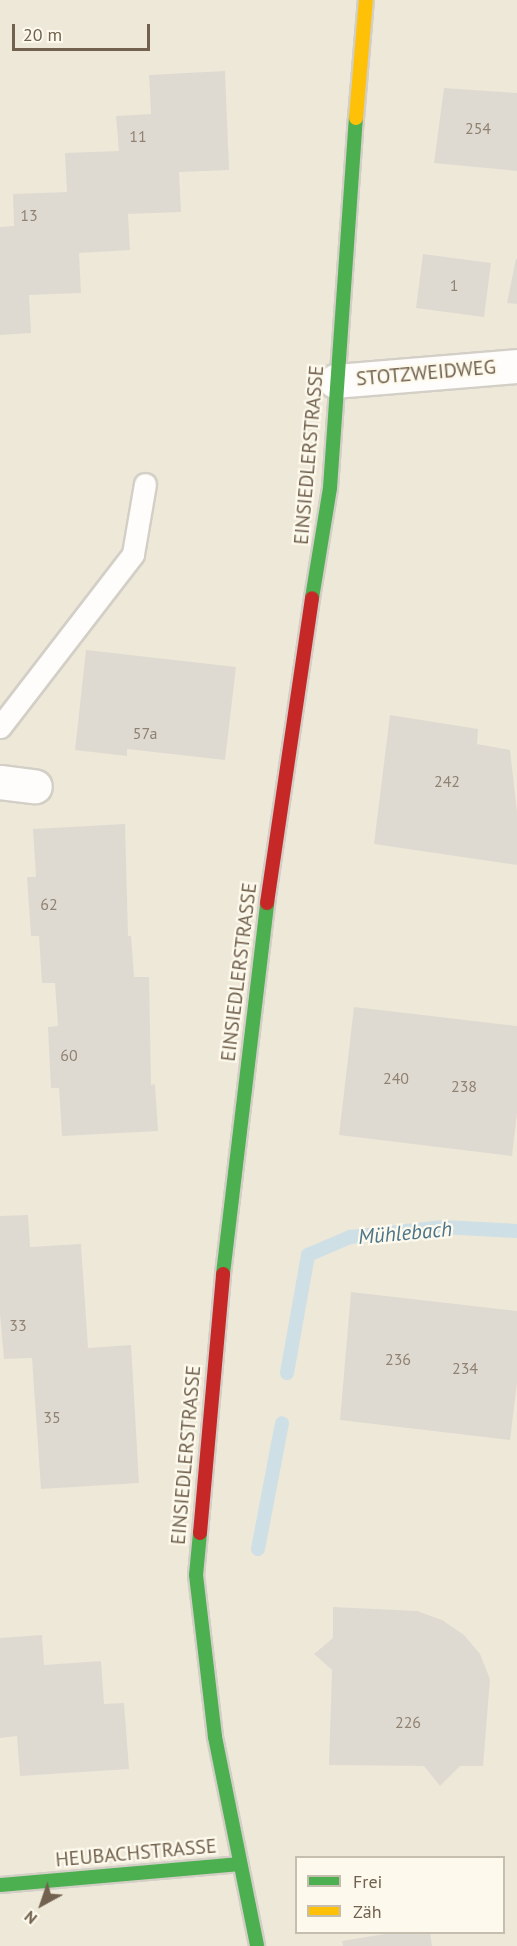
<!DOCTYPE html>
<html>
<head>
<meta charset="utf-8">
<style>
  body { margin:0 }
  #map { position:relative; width:517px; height:1946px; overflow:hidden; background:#f6f3eb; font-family:"PT Sans",sans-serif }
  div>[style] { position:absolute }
  .residential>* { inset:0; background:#eee8d9 }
  .stream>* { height:14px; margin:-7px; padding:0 7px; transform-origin:7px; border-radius:7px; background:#cedfe5 }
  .building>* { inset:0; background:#dfdad1 }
  .roads { filter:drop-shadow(2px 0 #d3cfc6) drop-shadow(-2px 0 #d3cfc6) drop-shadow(0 2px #d3cfc6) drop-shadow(0 -2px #d3cfc6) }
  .lane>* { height:21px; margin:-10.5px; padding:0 10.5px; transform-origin:10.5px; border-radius:10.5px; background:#fefdfc }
  .street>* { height:33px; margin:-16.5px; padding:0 16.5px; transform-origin:16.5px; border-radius:16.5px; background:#fefdfc }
  .fast>* { height:14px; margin:-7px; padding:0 7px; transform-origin:7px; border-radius:7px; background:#4caf50 }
  .slow>* { height:14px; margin:-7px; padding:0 7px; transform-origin:7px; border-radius:7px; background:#ffc107 }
  .jam>* { height:14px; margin:-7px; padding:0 7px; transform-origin:7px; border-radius:7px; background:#c62828 }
  span { translate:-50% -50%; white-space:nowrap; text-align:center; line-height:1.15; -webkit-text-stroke:4.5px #fdfaed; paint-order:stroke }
  .number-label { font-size:16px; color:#908272 }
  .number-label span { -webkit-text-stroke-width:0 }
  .street-label { font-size:20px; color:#72614e }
  .water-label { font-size:21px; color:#4c758a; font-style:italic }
  .legend { position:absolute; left:295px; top:1856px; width:210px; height:78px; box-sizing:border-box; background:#fdfaed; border:2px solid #c5bdad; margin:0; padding:8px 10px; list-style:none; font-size:18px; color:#72614e }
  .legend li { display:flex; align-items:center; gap:12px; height:30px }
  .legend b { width:30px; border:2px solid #c5bdad }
  .north { position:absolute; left:12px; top:1874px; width:60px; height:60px; -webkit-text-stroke:4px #fdfaed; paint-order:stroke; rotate:220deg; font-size:16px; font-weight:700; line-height:24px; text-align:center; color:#72614e }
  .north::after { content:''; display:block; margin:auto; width:21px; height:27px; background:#72614e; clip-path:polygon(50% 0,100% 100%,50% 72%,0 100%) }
  .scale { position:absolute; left:12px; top:24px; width:138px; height:27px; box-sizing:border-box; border:3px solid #72614e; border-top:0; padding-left:8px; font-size:18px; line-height:21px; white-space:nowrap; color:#72614e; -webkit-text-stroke:4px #fdfaed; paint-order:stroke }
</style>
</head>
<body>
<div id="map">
  <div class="residential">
    <i style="clip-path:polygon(evenodd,0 0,517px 0,517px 1946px,0 1946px,0 0,296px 1858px,504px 1858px,504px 1932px,296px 1932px,296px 1858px)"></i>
  </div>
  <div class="stream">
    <i style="left:287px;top:1373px;width:120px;rotate:-79.9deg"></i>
    <i style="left:308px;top:1255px;width:46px;rotate:-23.2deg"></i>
    <i style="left:350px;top:1237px;width:94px;rotate:-6.1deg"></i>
    <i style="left:443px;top:1227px;width:74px;rotate:3.1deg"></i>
    <i style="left:258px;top:1549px;width:128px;rotate:-79.2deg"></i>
  </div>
  <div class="building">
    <i style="clip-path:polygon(225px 71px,229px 170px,179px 172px,181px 212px,128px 214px,130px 250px,79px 253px,81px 293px,29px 295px,31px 333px,0 335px,0 227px,14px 226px,13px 194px,67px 192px,65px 153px,119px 151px,116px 116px,151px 114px,149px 75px)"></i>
    <i style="clip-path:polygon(444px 88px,517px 93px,517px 171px,434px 163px)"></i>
    <i style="clip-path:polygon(423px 254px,491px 263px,484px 317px,416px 308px)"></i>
    <i style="clip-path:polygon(516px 259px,517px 259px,517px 304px,507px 303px)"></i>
    <i style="clip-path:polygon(86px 650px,236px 667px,225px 760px,127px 749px,127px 756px,75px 750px)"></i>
    <i style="clip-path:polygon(390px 715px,478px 729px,477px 744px,510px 750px,517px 812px,517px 865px,374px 844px)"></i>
    <i style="clip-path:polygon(125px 824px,128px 936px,131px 936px,134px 977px,149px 977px,151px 1085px,155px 1084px,158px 1131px,62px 1136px,59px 1088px,51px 1088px,48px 1027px,58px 1026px,55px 983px,42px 983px,39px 936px,31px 936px,27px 877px,36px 877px,33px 829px)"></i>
    <i style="clip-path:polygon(354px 1007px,517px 1026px,517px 1113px,512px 1156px,339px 1135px)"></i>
    <i style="clip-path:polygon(28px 1215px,30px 1247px,81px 1244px,88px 1348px,131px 1345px,139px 1483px,41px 1489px,32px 1358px,4px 1359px,0 1314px,0 1216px)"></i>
    <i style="clip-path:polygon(351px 1292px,517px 1311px,517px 1383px,510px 1440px,340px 1420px)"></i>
    <i style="clip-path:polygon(333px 1607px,417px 1611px,442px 1620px,464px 1635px,480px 1654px,490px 1679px,483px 1766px,460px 1766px,440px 1786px,424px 1766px,329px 1765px,332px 1670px,314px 1654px,333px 1638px)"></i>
    <i style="clip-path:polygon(42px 1635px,44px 1665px,101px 1661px,104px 1704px,124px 1703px,129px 1769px,20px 1776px,17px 1736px,0 1738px,0 1638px)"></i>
    <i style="clip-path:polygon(397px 1932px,430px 1932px,432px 1946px,343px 1946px,342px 1941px)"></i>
  </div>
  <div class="roads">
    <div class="lane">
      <i style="left:0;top:727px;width:218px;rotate:-52.4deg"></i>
      <i style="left:133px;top:554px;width:71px;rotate:-80.3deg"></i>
    </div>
    <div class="street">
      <i style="left:335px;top:381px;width:183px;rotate:-4.7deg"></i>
      <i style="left:0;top:782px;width:35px;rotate:7deg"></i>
    </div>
    <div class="fast">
      <i style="left:312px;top:598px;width:111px;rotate:-80.7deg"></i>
      <i style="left:330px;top:488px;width:371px;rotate:-86deg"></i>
      <i style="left:223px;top:1274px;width:374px;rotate:-83.2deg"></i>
      <i style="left:200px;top:1533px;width:42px;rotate:95.4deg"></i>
      <i style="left:196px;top:1575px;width:163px;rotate:83.3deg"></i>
      <i style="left:215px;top:1737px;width:213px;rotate:78.6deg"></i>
      <i style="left:0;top:1885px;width:240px;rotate:-5deg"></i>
    </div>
    <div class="slow">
      <i style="left:356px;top:118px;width:118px;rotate:-85.2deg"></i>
    </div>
    <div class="jam">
      <i style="left:267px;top:903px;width:308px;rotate:-81.6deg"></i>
      <i style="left:200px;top:1533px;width:260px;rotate:-84.9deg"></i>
    </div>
  </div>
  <div class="number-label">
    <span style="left:478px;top:128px">254</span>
    <span style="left:138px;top:136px">11</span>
    <span style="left:29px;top:215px">13</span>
    <span style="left:454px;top:285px">1</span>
    <span style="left:145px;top:733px">57a</span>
    <span style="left:447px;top:781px">242</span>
    <span style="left:49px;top:904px">62</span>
    <span style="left:69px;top:1055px">60</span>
    <span style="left:396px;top:1078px">240</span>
    <span style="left:464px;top:1086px">238</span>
    <span style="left:18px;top:1325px">33</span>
    <span style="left:398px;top:1359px">236</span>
    <span style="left:465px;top:1368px">234</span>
    <span style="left:52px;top:1417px">35</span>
    <span style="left:408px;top:1722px">226</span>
  </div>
  <div class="street-label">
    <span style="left:426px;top:373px;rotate:-5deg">STOTZWEIDWEG</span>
    <span style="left:309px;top:455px;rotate:-85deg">EINSIEDLERSTRASSE</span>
    <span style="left:239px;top:972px;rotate:-83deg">EINSIEDLERSTRASSE</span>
    <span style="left:186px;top:1455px;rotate:-85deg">EINSIEDLERSTRASSE</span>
    <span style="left:136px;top:1853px;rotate:-5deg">HEUBACHSTRASSE</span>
  </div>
  <div class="water-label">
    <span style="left:405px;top:1233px;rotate:-5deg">Mühlebach</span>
  </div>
  <ul class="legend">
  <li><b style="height:8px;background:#4caf50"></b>Frei</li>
  <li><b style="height:8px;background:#ffc107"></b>Zäh</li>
  </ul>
  <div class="north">N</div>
  <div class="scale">20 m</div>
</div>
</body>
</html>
